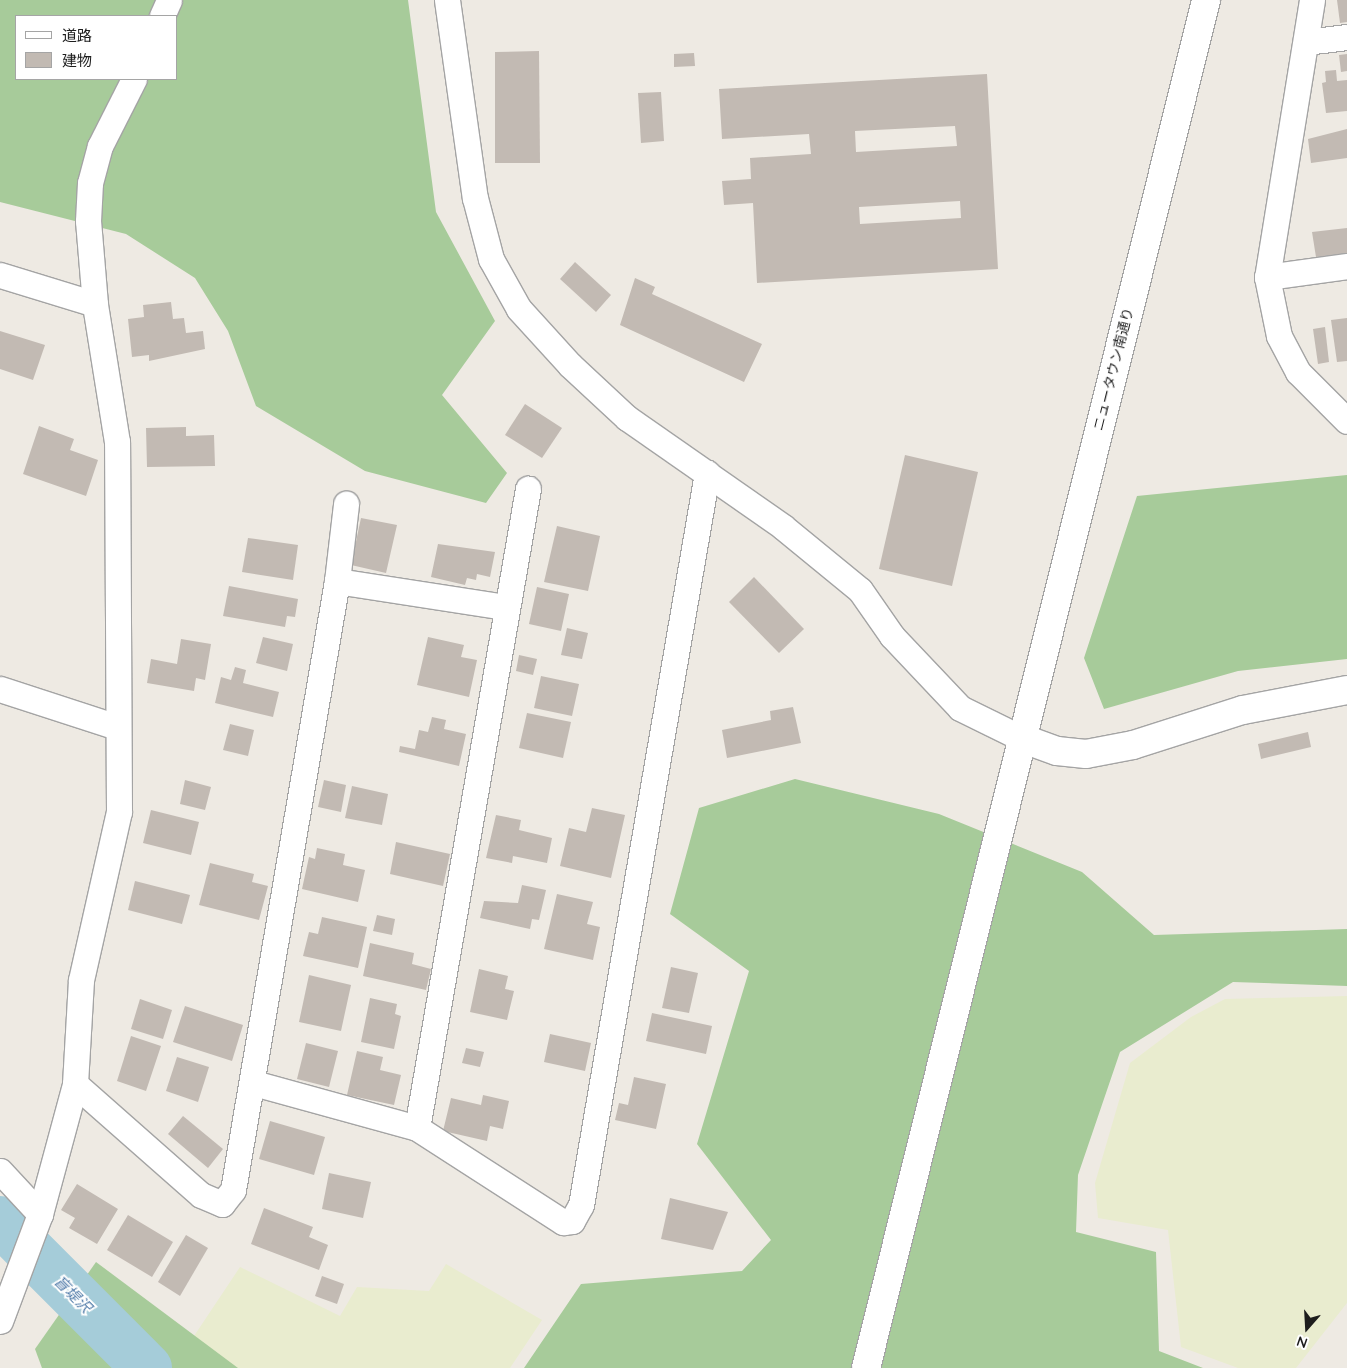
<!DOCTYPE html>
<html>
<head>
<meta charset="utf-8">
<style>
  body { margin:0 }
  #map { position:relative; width:1347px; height:1368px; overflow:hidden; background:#eeeae3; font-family:Quicksand,"Noto Sans JP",sans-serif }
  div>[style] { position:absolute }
  .farmland>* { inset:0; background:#e9eccf }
  .forest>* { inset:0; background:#a7cb9a }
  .river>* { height:50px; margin:-25px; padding:0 25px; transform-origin:25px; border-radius:25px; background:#a5ccd9 }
  .building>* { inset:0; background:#c2bab3 }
  .roads { filter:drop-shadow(1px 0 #a4a4a4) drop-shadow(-1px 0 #a4a4a4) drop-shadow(0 1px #a4a4a4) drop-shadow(0 -1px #a4a4a4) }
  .minor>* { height:25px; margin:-12.5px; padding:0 12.5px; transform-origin:12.5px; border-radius:12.5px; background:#fff }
  .tertiary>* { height:28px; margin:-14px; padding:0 14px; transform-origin:14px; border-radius:14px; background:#fff }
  span { translate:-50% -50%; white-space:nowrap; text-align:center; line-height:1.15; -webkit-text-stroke:4px #fff; paint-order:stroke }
  .street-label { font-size:14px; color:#1d1d1d }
  .water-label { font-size:15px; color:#4e79a7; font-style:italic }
  .legend { position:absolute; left:15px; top:15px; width:162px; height:65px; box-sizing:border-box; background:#fff; border:1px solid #a5a5a5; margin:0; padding:6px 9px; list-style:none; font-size:15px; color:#1d1d1d }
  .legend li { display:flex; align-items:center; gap:10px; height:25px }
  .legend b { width:25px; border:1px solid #a5a5a5 }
  .north { position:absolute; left:1282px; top:1303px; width:50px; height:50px; -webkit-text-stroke:4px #fff; paint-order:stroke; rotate:199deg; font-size:14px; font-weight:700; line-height:20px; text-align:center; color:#1d1d1d }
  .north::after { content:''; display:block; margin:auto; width:18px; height:22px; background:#1d1d1d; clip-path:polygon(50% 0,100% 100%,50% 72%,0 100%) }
</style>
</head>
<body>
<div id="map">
  <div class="farmland">
    <i style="clip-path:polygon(1347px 996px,1347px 1303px,1296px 1368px,1238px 1368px,1181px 1347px,1168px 1230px,1098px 1218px,1095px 1183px,1130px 1063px,1191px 1017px,1225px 999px)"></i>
    <i style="clip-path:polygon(446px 1264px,542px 1320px,510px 1368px,235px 1368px,192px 1339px,240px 1267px,340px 1316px,357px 1287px,429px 1291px)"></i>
  </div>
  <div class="forest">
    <i style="clip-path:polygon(evenodd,0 0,408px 0,436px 212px,495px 321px,442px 395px,507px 473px,486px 503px,365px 471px,256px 406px,228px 331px,195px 278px,126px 234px,0 202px,0 0,16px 16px,176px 16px,176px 79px,16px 79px,16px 16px)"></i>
    <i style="clip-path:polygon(1347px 475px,1347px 659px,1238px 671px,1104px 709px,1084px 658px,1137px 496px)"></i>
    <i style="clip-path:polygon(795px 779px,939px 814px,1082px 872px,1154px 935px,1347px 929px,1347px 986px,1233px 982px,1120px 1052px,1078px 1175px,1076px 1232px,1156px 1252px,1159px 1351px,1203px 1368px,524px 1368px,581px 1284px,742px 1271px,771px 1240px,697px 1144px,749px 971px,670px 914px,699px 808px)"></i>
    <i style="clip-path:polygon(96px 1262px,238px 1368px,42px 1368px,35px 1349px)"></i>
  </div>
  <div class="river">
    <i style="left:0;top:1221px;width:208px;rotate:45deg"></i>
  </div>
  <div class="building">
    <i style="clip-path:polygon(1337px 0,1347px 0,1347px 22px,1340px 23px)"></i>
    <i style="clip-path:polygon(539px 51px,540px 163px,495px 163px,495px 52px)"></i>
    <i style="clip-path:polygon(694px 53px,695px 66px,674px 67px,674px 54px)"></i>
    <i style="clip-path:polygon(1347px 54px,1347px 71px,1341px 72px,1339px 55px)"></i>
    <i style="clip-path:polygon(1336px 70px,1337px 81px,1347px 80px,1347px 111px,1326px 113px,1322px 83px,1326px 82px,1325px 71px)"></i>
    <i style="clip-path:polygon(evenodd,987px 74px,998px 269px,757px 283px,753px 203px,724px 205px,722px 181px,751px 179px,750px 158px,811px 154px,809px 134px,722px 139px,719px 89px,987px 74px,955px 126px,957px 146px,856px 152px,855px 131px,955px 126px,987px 74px,960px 201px,961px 218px,860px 224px,859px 207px,960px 201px)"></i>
    <i style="clip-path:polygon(661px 92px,664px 141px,641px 143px,638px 93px)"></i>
    <i style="clip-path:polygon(1347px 129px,1347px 158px,1311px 163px,1308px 139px)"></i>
    <i style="clip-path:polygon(1347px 228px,1347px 253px,1316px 257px,1312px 232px)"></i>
    <i style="clip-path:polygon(575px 262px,611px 295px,596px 312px,560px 279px)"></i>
    <i style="clip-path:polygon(635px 278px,655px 287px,652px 294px,762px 344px,744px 382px,620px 325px)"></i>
    <i style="clip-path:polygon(171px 302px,173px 319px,184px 318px,186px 333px,203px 331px,205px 349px,149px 361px,149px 355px,132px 357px,128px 319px,144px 317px,143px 305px)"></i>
    <i style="clip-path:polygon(1347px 318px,1347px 361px,1337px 362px,1331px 320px)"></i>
    <i style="clip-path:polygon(1325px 327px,1329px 362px,1318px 364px,1313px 329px)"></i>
    <i style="clip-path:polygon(0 331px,45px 345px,33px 380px,0 369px)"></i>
    <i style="clip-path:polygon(525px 404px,562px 428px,542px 458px,505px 435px)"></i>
    <i style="clip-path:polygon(39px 426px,74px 439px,70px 450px,98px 460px,86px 496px,23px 474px)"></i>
    <i style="clip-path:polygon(186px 427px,186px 436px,214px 435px,215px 466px,147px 467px,146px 428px)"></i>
    <i style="clip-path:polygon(905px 455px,978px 472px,952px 586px,879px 569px)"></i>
    <i style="clip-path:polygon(361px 518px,397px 525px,386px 573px,351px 565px)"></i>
    <i style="clip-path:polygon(557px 526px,600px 536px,588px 591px,544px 582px)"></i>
    <i style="clip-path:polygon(248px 538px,298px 545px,293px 580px,242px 572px)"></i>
    <i style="clip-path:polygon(438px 544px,495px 552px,490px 577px,477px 574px,476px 580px,467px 578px,465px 585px,431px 577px)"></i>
    <i style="clip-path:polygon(754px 577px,804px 629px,779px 653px,729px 602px)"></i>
    <i style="clip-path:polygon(229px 586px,298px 599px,295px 617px,287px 616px,285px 627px,223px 616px)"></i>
    <i style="clip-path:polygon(537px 587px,569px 594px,561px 631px,529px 624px)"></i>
    <i style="clip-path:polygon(567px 628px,588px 633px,582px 659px,561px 655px)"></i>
    <i style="clip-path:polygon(263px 637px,293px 644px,287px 671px,256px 663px)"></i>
    <i style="clip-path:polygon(428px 637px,464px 645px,461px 657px,477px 660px,469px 697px,417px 685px)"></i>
    <i style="clip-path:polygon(181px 639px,211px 644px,205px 680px,196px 678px,194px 691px,147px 683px,151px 659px,177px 664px)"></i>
    <i style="clip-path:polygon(519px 655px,537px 659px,533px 675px,516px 671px)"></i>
    <i style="clip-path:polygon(235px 667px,246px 670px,243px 683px,279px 692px,273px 717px,215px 703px,221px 677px,231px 680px)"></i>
    <i style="clip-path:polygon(541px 676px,579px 684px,572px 716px,534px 708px)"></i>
    <i style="clip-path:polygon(793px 707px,801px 743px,727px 758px,722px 730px,771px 720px,770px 711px)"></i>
    <i style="clip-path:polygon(527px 713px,571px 722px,563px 758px,519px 748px)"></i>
    <i style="clip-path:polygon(432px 717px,446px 720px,444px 729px,466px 734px,459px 766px,399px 752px,400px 746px,415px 749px,419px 730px,428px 732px)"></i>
    <i style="clip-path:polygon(230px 724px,254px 730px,248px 756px,223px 750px)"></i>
    <i style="clip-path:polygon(1308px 732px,1311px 747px,1261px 759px,1258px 744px)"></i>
    <i style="clip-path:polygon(185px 780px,211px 787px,205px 810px,180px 804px)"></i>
    <i style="clip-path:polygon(324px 780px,346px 785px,341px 812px,318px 807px)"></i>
    <i style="clip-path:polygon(352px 786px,388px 794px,382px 825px,345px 818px)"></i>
    <i style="clip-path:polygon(592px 808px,625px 815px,611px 878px,560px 866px,569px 828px,586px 832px)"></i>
    <i style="clip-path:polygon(151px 810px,199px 822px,191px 855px,143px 843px)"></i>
    <i style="clip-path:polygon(496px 815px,521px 820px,519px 830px,552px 838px,547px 863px,513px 856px,512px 863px,486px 858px)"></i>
    <i style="clip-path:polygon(396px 842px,450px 854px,443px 886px,390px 874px)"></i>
    <i style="clip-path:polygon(317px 848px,345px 854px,343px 865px,365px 870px,358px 902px,302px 889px,309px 857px,315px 859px)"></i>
    <i style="clip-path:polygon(210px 863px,254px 874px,252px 882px,268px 886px,259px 920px,199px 905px)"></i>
    <i style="clip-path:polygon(135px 881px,190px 895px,182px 924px,128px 910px)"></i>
    <i style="clip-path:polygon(522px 885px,546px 890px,539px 920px,532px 919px,530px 929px,480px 918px,484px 901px,518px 903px)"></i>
    <i style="clip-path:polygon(557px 894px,593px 902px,587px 924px,600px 927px,593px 960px,544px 949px)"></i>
    <i style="clip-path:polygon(377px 915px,395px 919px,392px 935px,373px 931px)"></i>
    <i style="clip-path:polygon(322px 917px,367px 927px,358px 968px,303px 956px,309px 932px,318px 934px)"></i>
    <i style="clip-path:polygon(370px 943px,414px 953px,412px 964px,431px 969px,426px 990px,363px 976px)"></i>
    <i style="clip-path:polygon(671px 967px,698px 973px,689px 1013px,662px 1008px)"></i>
    <i style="clip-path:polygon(479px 969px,508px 976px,505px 989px,514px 991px,507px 1020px,470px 1012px)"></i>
    <i style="clip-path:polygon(309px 975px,351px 985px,341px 1031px,299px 1022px)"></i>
    <i style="clip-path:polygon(370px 998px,397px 1004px,395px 1014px,401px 1016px,394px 1049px,361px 1042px)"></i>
    <i style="clip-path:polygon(140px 999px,172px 1010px,163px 1039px,131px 1029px)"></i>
    <i style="clip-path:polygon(185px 1006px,243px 1025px,232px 1061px,173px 1042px)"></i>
    <i style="clip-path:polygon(652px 1013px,712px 1026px,706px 1054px,646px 1041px)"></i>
    <i style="clip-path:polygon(550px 1034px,591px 1043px,585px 1071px,544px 1062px)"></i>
    <i style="clip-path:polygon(131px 1036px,161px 1046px,146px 1091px,117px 1081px)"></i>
    <i style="clip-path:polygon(306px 1043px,338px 1051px,329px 1087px,297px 1079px)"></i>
    <i style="clip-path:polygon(466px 1048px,484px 1052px,480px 1067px,462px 1063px)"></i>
    <i style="clip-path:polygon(357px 1051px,383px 1057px,380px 1070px,401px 1075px,394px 1105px,347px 1095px)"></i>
    <i style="clip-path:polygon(177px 1057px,209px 1067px,198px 1102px,166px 1091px)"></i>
    <i style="clip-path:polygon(634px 1077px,666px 1084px,656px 1129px,615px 1120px,619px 1103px,628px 1105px)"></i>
    <i style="clip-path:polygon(483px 1095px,509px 1101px,503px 1129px,490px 1126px,487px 1141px,443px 1131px,451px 1098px,481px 1105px)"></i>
    <i style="clip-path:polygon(183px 1116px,223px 1149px,208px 1168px,168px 1134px)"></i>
    <i style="clip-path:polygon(270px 1121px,325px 1137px,314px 1175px,259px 1159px)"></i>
    <i style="clip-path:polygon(329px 1173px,371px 1182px,363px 1218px,322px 1209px)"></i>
    <i style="clip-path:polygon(77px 1184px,118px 1209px,97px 1244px,69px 1228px,75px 1218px,61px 1210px)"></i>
    <i style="clip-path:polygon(670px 1198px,728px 1212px,713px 1250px,661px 1239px)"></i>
    <i style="clip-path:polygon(264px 1208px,313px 1227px,309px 1237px,328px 1245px,319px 1270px,251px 1244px)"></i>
    <i style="clip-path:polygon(128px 1215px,173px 1242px,152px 1277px,107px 1250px)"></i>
    <i style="clip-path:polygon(186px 1235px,208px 1248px,180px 1296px,158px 1282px)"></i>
    <i style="clip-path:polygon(322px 1276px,344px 1284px,337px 1304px,315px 1296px)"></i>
  </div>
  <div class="roads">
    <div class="minor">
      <i style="left:447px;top:0;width:200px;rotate:82deg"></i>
      <i style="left:475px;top:198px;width:63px;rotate:75.3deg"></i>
      <i style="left:491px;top:259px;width:57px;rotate:60.8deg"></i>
      <i style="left:519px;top:309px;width:76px;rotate:47.7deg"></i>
      <i style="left:570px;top:365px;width:78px;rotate:42.9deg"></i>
      <i style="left:627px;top:418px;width:190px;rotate:34.9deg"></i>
      <i style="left:783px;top:527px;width:99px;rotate:39.3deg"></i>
      <i style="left:860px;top:590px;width:56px;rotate:55.2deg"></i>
      <i style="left:892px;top:636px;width:99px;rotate:46.6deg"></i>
      <i style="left:960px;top:708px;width:68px;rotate:26.2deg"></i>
      <i style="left:1312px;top:0;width:281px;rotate:99.2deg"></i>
      <i style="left:1267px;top:277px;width:60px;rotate:78.5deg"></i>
      <i style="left:1279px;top:336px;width:41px;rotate:62.2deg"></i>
      <i style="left:1298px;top:372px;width:69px;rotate:45deg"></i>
      <i style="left:162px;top:16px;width:17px;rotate:-66deg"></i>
      <i style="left:1306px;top:42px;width:41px;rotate:-7deg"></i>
      <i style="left:0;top:275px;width:99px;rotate:17deg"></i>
      <i style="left:1267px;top:277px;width:81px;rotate:-7.8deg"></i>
      <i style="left:337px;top:581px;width:170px;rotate:8.8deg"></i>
      <i style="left:0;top:689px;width:123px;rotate:18deg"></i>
      <i style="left:254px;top:1083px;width:169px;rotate:15.4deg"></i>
      <i style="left:417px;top:1128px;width:174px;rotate:32.8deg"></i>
      <i style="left:563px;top:1222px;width:9px;rotate:-6deg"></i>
      <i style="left:572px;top:1221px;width:18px;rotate:-61deg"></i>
      <i style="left:581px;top:1205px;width:743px;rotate:-80.23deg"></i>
      <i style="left:75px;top:1084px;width:168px;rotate:41.4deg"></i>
      <i style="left:201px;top:1195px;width:23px;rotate:23deg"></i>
      <i style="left:222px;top:1204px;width:18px;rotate:-52deg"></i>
      <i style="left:233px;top:1190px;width:618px;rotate:-80.31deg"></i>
      <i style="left:337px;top:581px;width:78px;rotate:-83.3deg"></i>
      <i style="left:417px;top:1128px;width:649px;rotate:-80.15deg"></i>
      <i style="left:0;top:1171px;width:59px;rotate:47.1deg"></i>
      <i style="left:0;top:1321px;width:114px;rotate:-69.5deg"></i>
      <i style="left:40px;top:1214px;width:135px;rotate:-74.9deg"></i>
      <i style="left:75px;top:1084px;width:104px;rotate:-86.7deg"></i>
      <i style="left:81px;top:980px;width:172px;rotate:-77.3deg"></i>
      <i style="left:119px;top:812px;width:370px;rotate:-90.3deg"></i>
      <i style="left:117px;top:442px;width:140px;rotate:-99.1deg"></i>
      <i style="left:95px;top:304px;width:83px;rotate:-94.8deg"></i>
      <i style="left:88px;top:221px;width:38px;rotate:-87deg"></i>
      <i style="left:90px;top:183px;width:38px;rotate:-75deg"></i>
      <i style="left:100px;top:146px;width:75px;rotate:-63.1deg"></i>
    </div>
    <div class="tertiary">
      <i style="left:1021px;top:738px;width:38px;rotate:20deg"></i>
      <i style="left:1057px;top:751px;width:29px;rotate:6deg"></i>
      <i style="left:1086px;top:754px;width:48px;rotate:-10.8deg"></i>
      <i style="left:1133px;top:745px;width:115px;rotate:-17.7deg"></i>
      <i style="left:1243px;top:710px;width:106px;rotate:-10.9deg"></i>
      <i style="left:866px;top:1368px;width:1410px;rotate:-76.04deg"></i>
    </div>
  </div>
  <div class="street-label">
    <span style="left:1113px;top:369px;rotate:-76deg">ニュータウン南通り</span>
  </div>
  <div class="water-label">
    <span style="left:73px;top:1294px;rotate:45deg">盲堤沢</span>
  </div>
  <ul class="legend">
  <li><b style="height:6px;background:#fff"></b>道路</li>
  <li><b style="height:14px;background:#c2bab3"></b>建物</li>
  </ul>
  <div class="north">N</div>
</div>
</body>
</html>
